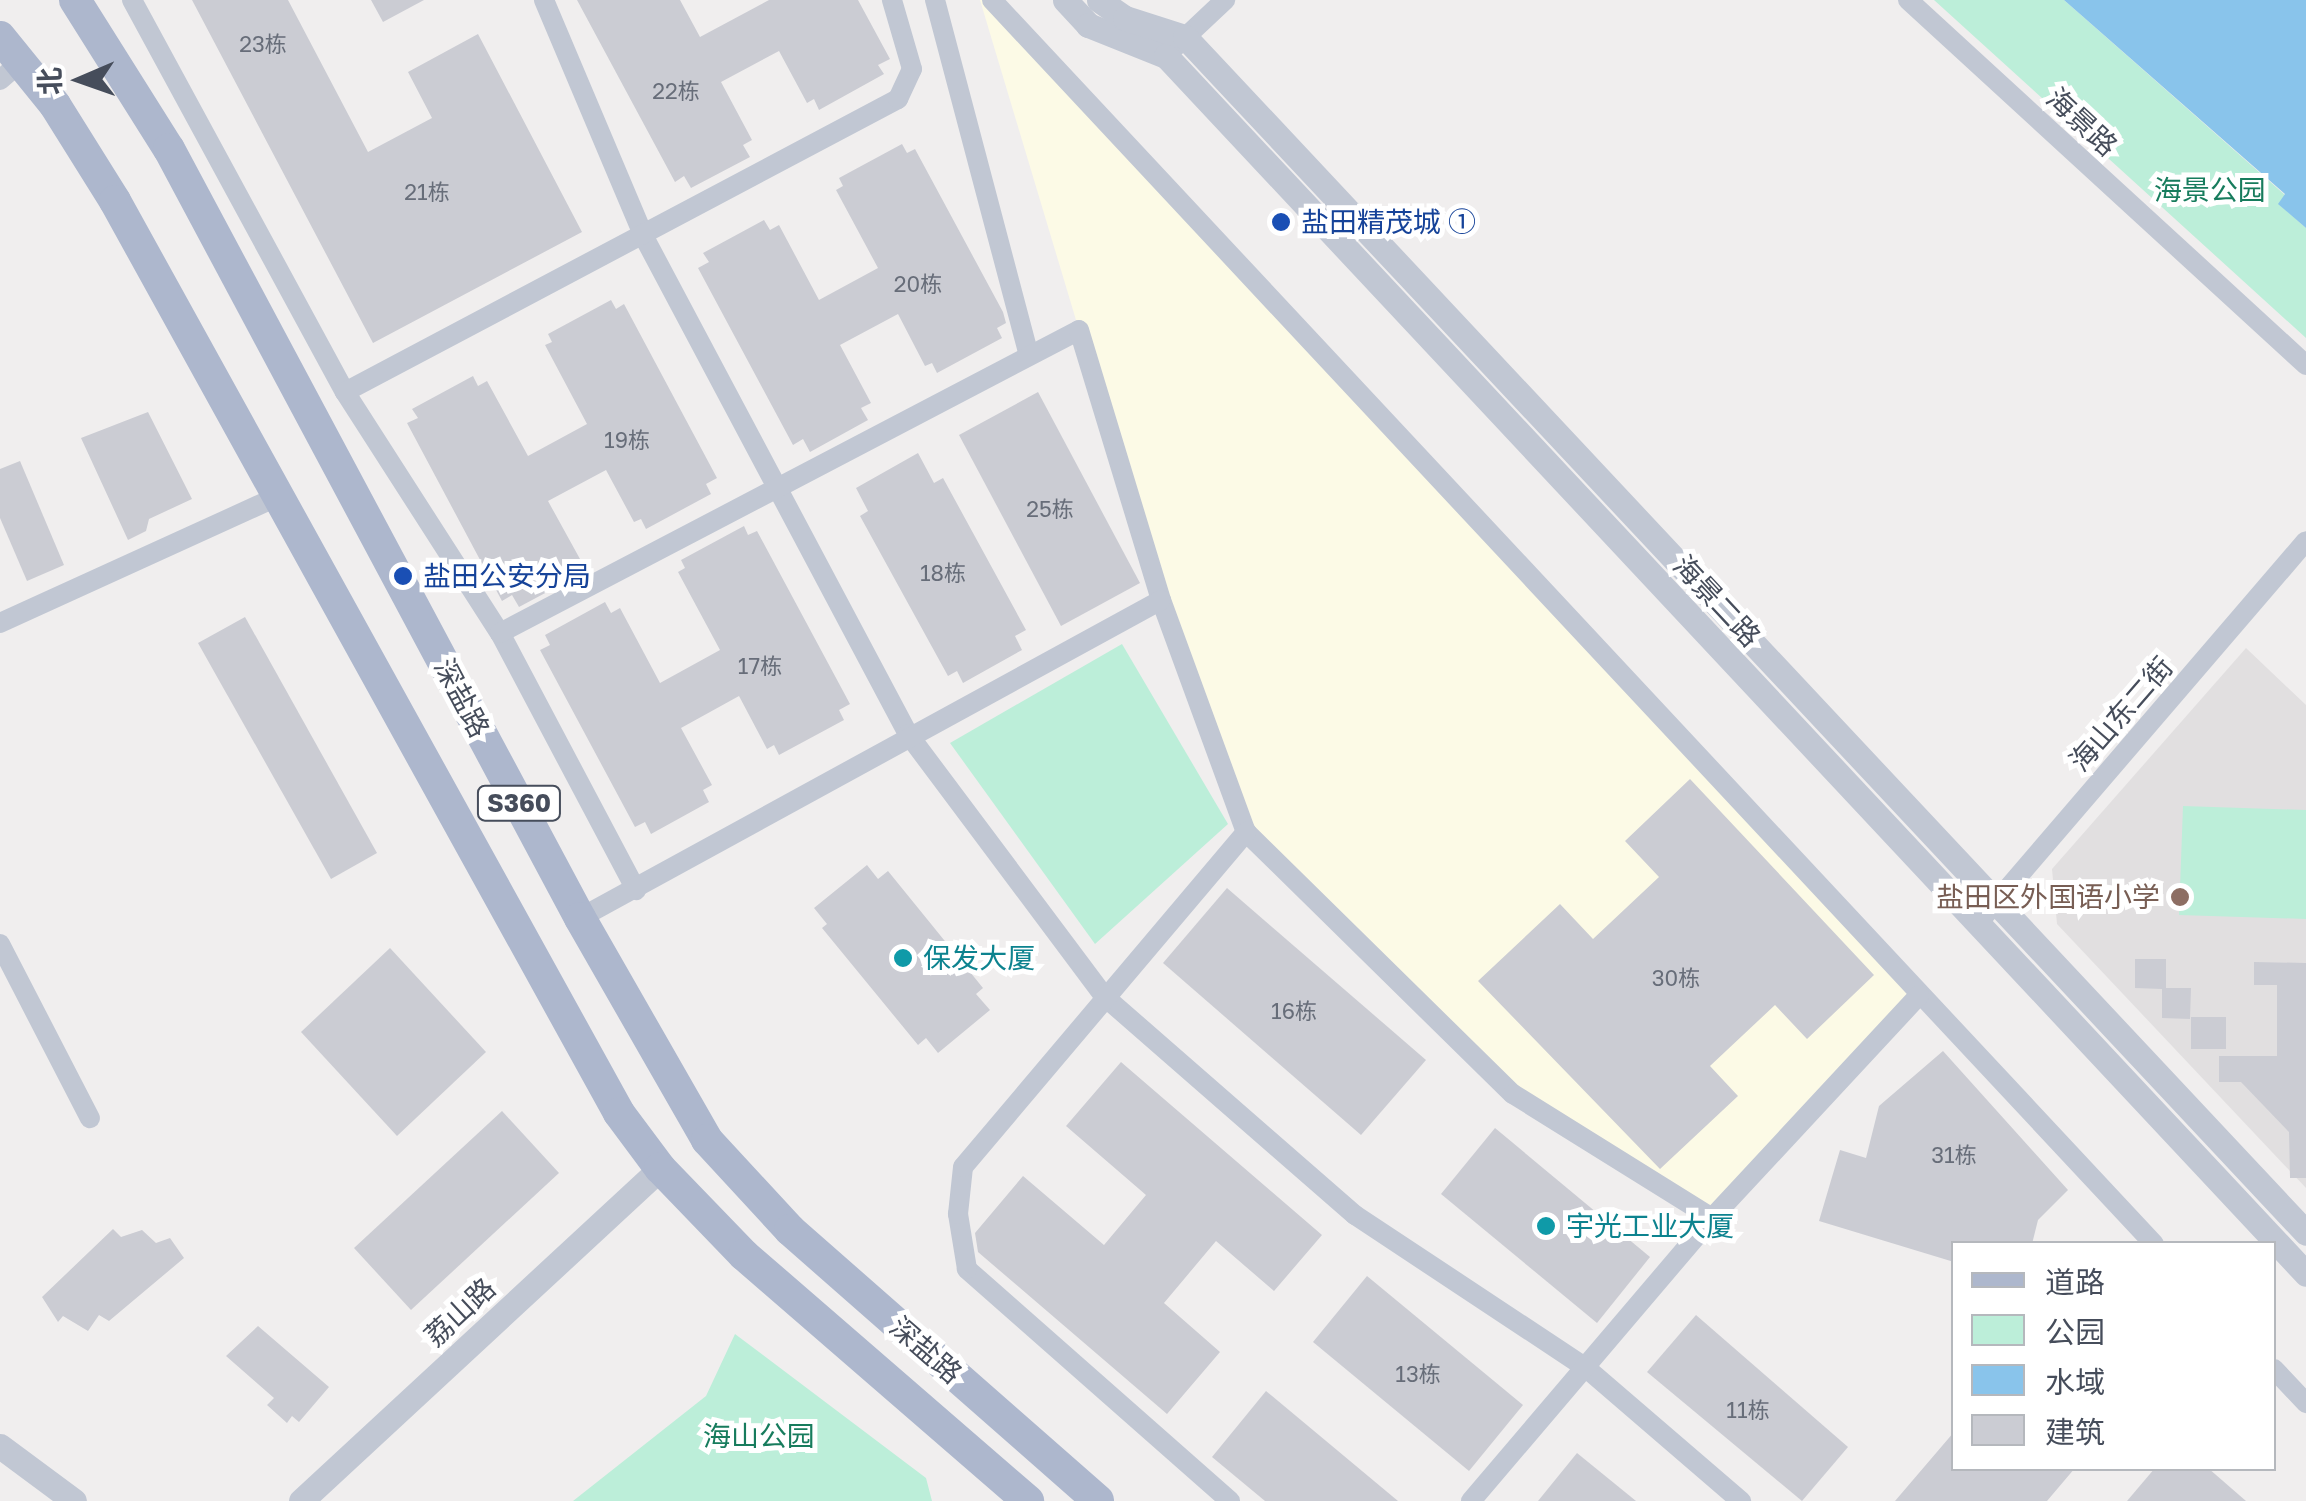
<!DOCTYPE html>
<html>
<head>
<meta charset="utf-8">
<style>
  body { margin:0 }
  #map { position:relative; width:2306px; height:1501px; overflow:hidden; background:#f0eeee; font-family:"Golos Text","Noto Sans SC",sans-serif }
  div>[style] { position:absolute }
  .commercial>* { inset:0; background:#fcfae6 }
  .education>* { inset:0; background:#e1dfe0 }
  .green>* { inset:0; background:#bceed9 }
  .water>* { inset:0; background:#89c4eb }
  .building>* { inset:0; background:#cbccd3 }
  .minor>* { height:20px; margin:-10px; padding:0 10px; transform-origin:10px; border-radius:10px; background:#c1c7d3 }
  .tertiary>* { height:25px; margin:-12.5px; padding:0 12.5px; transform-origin:12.5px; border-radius:12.5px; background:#c1c7d3 }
  .primary>* { height:32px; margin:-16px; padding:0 16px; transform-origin:16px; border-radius:16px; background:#adb7cd }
  .dots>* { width:28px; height:28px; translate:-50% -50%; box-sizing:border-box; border:5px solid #fff; border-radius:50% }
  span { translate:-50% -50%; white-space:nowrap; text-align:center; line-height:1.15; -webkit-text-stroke:10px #fff; paint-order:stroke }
  .number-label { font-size:22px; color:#676d79 }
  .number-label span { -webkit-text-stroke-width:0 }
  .shield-label span { padding:2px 8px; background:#fff; border:2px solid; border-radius:8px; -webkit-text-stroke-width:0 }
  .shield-label { font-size:25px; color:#464d5b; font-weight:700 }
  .street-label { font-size:28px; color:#464d5b }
  .park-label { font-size:28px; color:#177c5d }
  .transit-label { font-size:28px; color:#164399 }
  .left { translate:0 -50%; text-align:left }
  .education-label { font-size:28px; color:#785e54 }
  .right { translate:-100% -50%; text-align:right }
  .culture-label { font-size:28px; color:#0d838f }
  .legend { position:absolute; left:1951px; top:1241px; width:325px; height:230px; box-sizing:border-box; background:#fff; border:2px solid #b5b8bd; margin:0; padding:12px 18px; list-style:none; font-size:30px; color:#464d5b }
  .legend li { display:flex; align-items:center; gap:20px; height:50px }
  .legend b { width:50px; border:2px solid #b5b8bd }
  .north { position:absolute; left:30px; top:30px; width:100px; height:100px; -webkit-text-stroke:8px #fff; paint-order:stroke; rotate:268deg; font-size:28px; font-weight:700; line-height:40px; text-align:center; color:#464d5b }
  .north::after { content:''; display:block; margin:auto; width:35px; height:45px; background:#464d5b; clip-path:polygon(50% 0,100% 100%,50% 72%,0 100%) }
</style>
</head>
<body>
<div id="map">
  <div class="commercial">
    <i style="clip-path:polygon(980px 0,992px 0,1919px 995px,1712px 1218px,1513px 1094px,1246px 832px,1079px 330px)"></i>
  </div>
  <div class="education">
    <i style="clip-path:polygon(2246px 648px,2306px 705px,2306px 1188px,2057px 924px,2052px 869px)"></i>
  </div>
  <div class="green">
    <i style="clip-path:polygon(1934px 0,2064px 0,2285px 195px,2279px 204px,2306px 228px,2306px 338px)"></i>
    <i style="clip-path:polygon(1122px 644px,1228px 824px,1095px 944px,950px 743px)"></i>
    <i style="clip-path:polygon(2183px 806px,2306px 810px,2306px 919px,2179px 915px)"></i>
    <i style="clip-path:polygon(735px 1334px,926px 1478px,932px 1501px,573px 1501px,706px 1396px)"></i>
  </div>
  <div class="water">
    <i style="clip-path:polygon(2064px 0,2306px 0,2306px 228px,2278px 204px,2285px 194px)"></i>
  </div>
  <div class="building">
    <i style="clip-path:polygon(192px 0,288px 0,368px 152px,432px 118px,408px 72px,478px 34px,582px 232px,373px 343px)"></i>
    <i style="clip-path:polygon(371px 0,424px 0,383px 22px)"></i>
    <i style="clip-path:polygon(577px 0,680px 0,700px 37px,769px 0,858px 0,890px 59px,878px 65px,884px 74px,819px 110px,814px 99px,807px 103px,779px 51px,721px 82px,752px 140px,743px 145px,750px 157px,691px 188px,684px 176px,675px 182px)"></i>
    <i style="clip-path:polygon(902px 144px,907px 153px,915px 149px,1003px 312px,1006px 323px,997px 328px,1002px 338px,937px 373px,932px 363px,925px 366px,898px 314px,840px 345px,871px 403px,861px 408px,868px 420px,810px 452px,803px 439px,793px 445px,698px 268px,709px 262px,703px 253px,764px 220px,770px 230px,779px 225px,819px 300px,878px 268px,836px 190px,843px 186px,839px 178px)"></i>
    <i style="clip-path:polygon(611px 300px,616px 309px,624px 304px,717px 478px,706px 484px,711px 494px,646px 529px,641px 519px,634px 522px,606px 470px,548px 501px,580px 559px,571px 564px,577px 576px,519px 607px,512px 595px,502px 601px,407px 423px,418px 418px,412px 409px,473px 376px,478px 386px,487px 381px,528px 456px,587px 424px,545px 345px,552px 342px,548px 334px)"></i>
    <i style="clip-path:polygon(1038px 392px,1140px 583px,1061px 626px,959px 435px)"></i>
    <i style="clip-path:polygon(148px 412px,192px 499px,149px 519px,146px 531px,128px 540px,81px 438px)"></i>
    <i style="clip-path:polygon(918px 453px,934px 483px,943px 478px,1026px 630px,1015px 636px,1022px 650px,963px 683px,957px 671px,948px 676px,860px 516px,868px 511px,856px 488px)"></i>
    <i style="clip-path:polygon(20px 461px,64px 565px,27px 581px,0 518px,0 469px)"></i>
    <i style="clip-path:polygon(744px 526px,748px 535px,757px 531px,850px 704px,839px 710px,844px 720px,779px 755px,774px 745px,767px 749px,739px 696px,681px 728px,712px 785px,703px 790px,709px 802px,651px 834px,645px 822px,635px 827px,540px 650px,550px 645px,545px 635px,605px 602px,611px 613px,620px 608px,660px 683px,720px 650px,678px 572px,685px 568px,681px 560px)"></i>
    <i style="clip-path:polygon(245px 617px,377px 853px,331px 879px,198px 643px)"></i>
    <i style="clip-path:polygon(1690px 779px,1874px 975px,1807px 1039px,1775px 1005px,1710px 1066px,1738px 1096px,1660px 1169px,1478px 981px,1560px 904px,1593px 939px,1659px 877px,1625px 841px)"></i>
    <i style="clip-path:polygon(867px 865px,878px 879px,888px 871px,983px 988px,976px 994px,990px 1010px,938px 1053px,926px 1038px,918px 1045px,822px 928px,827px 924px,814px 908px)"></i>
    <i style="clip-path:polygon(1227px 888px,1426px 1060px,1361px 1135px,1163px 963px)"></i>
    <i style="clip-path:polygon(390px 948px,486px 1052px,397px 1136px,301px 1032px)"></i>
    <i style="clip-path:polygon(2135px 959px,2166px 959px,2166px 988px,2191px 988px,2190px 1019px,2162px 1018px,2162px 989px,2135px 988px)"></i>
    <i style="clip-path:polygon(2254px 962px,2306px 963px,2306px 1178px,2290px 1178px,2289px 1132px,2241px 1082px,2219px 1082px,2219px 1056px,2277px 1056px,2277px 985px,2254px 985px)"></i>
    <i style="clip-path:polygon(2191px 1017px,2226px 1017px,2226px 1049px,2191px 1049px)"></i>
    <i style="clip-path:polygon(1943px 1051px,2068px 1190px,2038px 1220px,2032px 1244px,1954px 1244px,1954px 1262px,1819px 1221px,1840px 1150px,1866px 1158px,1879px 1106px)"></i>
    <i style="clip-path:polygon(1121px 1062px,1322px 1235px,1274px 1291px,1216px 1241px,1164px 1303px,1220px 1352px,1167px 1414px,978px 1252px,975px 1233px,1023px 1176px,1104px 1245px,1146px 1195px,1066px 1126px)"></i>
    <i style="clip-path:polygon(502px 1111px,559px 1173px,411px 1310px,354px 1248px)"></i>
    <i style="clip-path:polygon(1495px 1128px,1650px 1257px,1597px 1323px,1441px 1194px)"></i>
    <i style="clip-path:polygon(113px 1229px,121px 1237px,142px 1230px,156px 1243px,170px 1238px,184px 1258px,109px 1321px,99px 1315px,88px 1331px,63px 1316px,58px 1322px,42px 1297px)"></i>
    <i style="clip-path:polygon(1367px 1276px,1523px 1405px,1469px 1471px,1313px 1342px)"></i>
    <i style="clip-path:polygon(1696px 1315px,1848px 1447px,1802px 1501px,1647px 1372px)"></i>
    <i style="clip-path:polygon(258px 1326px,329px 1387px,299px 1422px,292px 1416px,287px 1423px,267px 1405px,274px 1398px,226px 1356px)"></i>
    <i style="clip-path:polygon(1266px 1391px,1398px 1501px,1265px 1501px,1212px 1457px)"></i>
    <i style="clip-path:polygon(1954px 1432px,1954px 1468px,2075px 1468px,2047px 1501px,1895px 1501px)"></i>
    <i style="clip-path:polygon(1577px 1453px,1636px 1501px,1538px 1501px)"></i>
    <i style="clip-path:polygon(2155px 1468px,2208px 1468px,2246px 1501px,2127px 1501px)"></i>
  </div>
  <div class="minor">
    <i style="left:132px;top:0;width:446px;rotate:61.5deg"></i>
    <i style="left:345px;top:392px;width:287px;rotate:57.3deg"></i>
    <i style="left:500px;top:633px;width:291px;rotate:62.1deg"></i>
    <i style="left:544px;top:0;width:257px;rotate:67.1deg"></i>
    <i style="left:644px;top:237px;width:563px;rotate:62.02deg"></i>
    <i style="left:908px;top:734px;width:329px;rotate:53.2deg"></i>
    <i style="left:1105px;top:997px;width:332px;rotate:41.1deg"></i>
    <i style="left:1355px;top:1215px;width:276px;rotate:33.5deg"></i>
    <i style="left:1585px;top:1367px;width:206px;rotate:40.7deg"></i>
    <i style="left:935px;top:0;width:365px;rotate:75.2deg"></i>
    <i style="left:992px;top:0;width:1702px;rotate:46.95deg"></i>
    <i style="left:1908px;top:0;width:540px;rotate:42.52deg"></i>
    <i style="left:1175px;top:47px;width:69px;rotate:-43.2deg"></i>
    <i style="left:0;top:80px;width:28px;rotate:-41deg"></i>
    <i style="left:345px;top:392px;width:626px;rotate:-27.92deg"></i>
    <i style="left:898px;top:99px;width:33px;rotate:-65deg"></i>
    <i style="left:912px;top:69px;width:72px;rotate:-106.2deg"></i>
    <i style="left:0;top:623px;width:304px;rotate:-24.5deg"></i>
    <i style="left:500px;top:633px;width:653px;rotate:-27.62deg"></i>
    <i style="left:1079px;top:330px;width:282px;rotate:73.1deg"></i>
    <i style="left:1161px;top:600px;width:247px;rotate:69.9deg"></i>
    <i style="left:1246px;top:832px;width:374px;rotate:44.5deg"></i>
    <i style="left:1513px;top:1094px;width:234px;rotate:31.9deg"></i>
    <i style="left:580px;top:918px;width:662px;rotate:-28.69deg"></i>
    <i style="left:1978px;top:923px;width:503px;rotate:-49.35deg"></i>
    <i style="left:0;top:944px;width:196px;rotate:62.7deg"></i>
    <i style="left:2274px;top:1369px;width:47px;rotate:46.7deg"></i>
    <i style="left:1230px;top:1501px;width:351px;rotate:-138.6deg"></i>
    <i style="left:967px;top:1269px;width:56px;rotate:-99.3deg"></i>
    <i style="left:958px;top:1214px;width:47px;rotate:-83.9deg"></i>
    <i style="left:963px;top:1167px;width:439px;rotate:-49.8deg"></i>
    <i style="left:1471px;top:1501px;width:372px;rotate:-49.6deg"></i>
    <i style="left:1712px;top:1218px;width:304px;rotate:-47.1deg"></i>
  </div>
  <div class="tertiary">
    <i style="left:1065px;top:0;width:34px;rotate:47deg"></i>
    <i style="left:1088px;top:25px;width:84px;rotate:21.7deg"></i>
    <i style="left:1166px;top:56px;width:1668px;rotate:46.89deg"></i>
    <i style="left:1099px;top:0;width:32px;rotate:35deg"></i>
    <i style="left:1125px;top:18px;width:63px;rotate:17.6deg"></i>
    <i style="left:1185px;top:37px;width:1639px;rotate:46.85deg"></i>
    <i style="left:0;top:1446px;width:92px;rotate:36.6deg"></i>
    <i style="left:301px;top:1501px;width:490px;rotate:-42.8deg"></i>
  </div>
  <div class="primary">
    <i style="left:75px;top:0;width:176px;rotate:57.8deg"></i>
    <i style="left:169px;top:149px;width:872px;rotate:61.88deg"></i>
    <i style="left:580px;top:918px;width:256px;rotate:60.2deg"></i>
    <i style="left:707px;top:1140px;width:122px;rotate:47.3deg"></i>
    <i style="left:790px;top:1230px;width:410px;rotate:41.3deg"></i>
    <i style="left:0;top:37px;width:87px;rotate:51deg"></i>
    <i style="left:55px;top:105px;width:113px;rotate:58deg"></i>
    <i style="left:115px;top:201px;width:1042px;rotate:61.07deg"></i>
    <i style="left:619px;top:1113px;width:69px;rotate:53.3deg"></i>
    <i style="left:660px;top:1168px;width:121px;rotate:46deg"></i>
    <i style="left:744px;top:1255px;width:376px;rotate:40.9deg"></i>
  </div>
  <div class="dots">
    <i style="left:1281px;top:222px;background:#1a4fb4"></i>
    <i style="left:403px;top:576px;background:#1a4fb4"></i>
    <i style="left:2180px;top:897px;background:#8d6e63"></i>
    <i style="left:903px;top:958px;background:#0f9aa8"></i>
    <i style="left:1546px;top:1226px;background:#0f9aa8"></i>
  </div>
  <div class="number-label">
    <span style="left:263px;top:44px">23栋</span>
    <span style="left:676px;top:91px">22栋</span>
    <span style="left:427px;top:192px">21栋</span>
    <span style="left:918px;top:284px">20栋</span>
    <span style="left:627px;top:440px">19栋</span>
    <span style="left:1050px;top:509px">25栋</span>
    <span style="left:943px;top:573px">18栋</span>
    <span style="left:760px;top:666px">17栋</span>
    <span style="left:1676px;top:978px">30栋</span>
    <span style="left:1294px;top:1011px">16栋</span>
    <span style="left:1954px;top:1155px">31栋</span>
    <span style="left:1418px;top:1374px">13栋</span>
    <span style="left:1748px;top:1410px">11栋</span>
  </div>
  <div class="shield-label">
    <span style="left:519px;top:803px">S360</span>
  </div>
  <div class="street-label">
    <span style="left:2082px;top:122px;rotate:43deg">海景路</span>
    <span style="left:1717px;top:601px;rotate:47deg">海景二路</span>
    <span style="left:462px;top:698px;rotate:62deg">深盐路</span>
    <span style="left:2121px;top:714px;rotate:-49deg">海山东二街</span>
    <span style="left:460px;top:1312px;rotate:-43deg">荔山路</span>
    <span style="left:926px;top:1350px;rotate:41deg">深盐路</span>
  </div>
  <div class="park-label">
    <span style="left:2210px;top:190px">海景公园</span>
    <span style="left:759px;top:1436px">海山公园</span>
  </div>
  <div class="transit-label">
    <span class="left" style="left:1301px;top:222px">盐田精茂城 ①</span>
    <span class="left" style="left:423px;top:576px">盐田公安分局</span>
  </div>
  <div class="education-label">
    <span class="right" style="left:2160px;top:897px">盐田区外国语小学</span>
  </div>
  <div class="culture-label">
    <span class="left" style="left:923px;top:958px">保发大厦</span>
    <span class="left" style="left:1566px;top:1226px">宇光工业大厦</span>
  </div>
  <ul class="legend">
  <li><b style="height:12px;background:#adb7cd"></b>道路</li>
  <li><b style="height:28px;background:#bceed9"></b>公园</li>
  <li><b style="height:28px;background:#89c4eb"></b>水域</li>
  <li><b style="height:28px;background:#cbccd3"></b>建筑</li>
  </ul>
  <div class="north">北</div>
</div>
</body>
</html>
